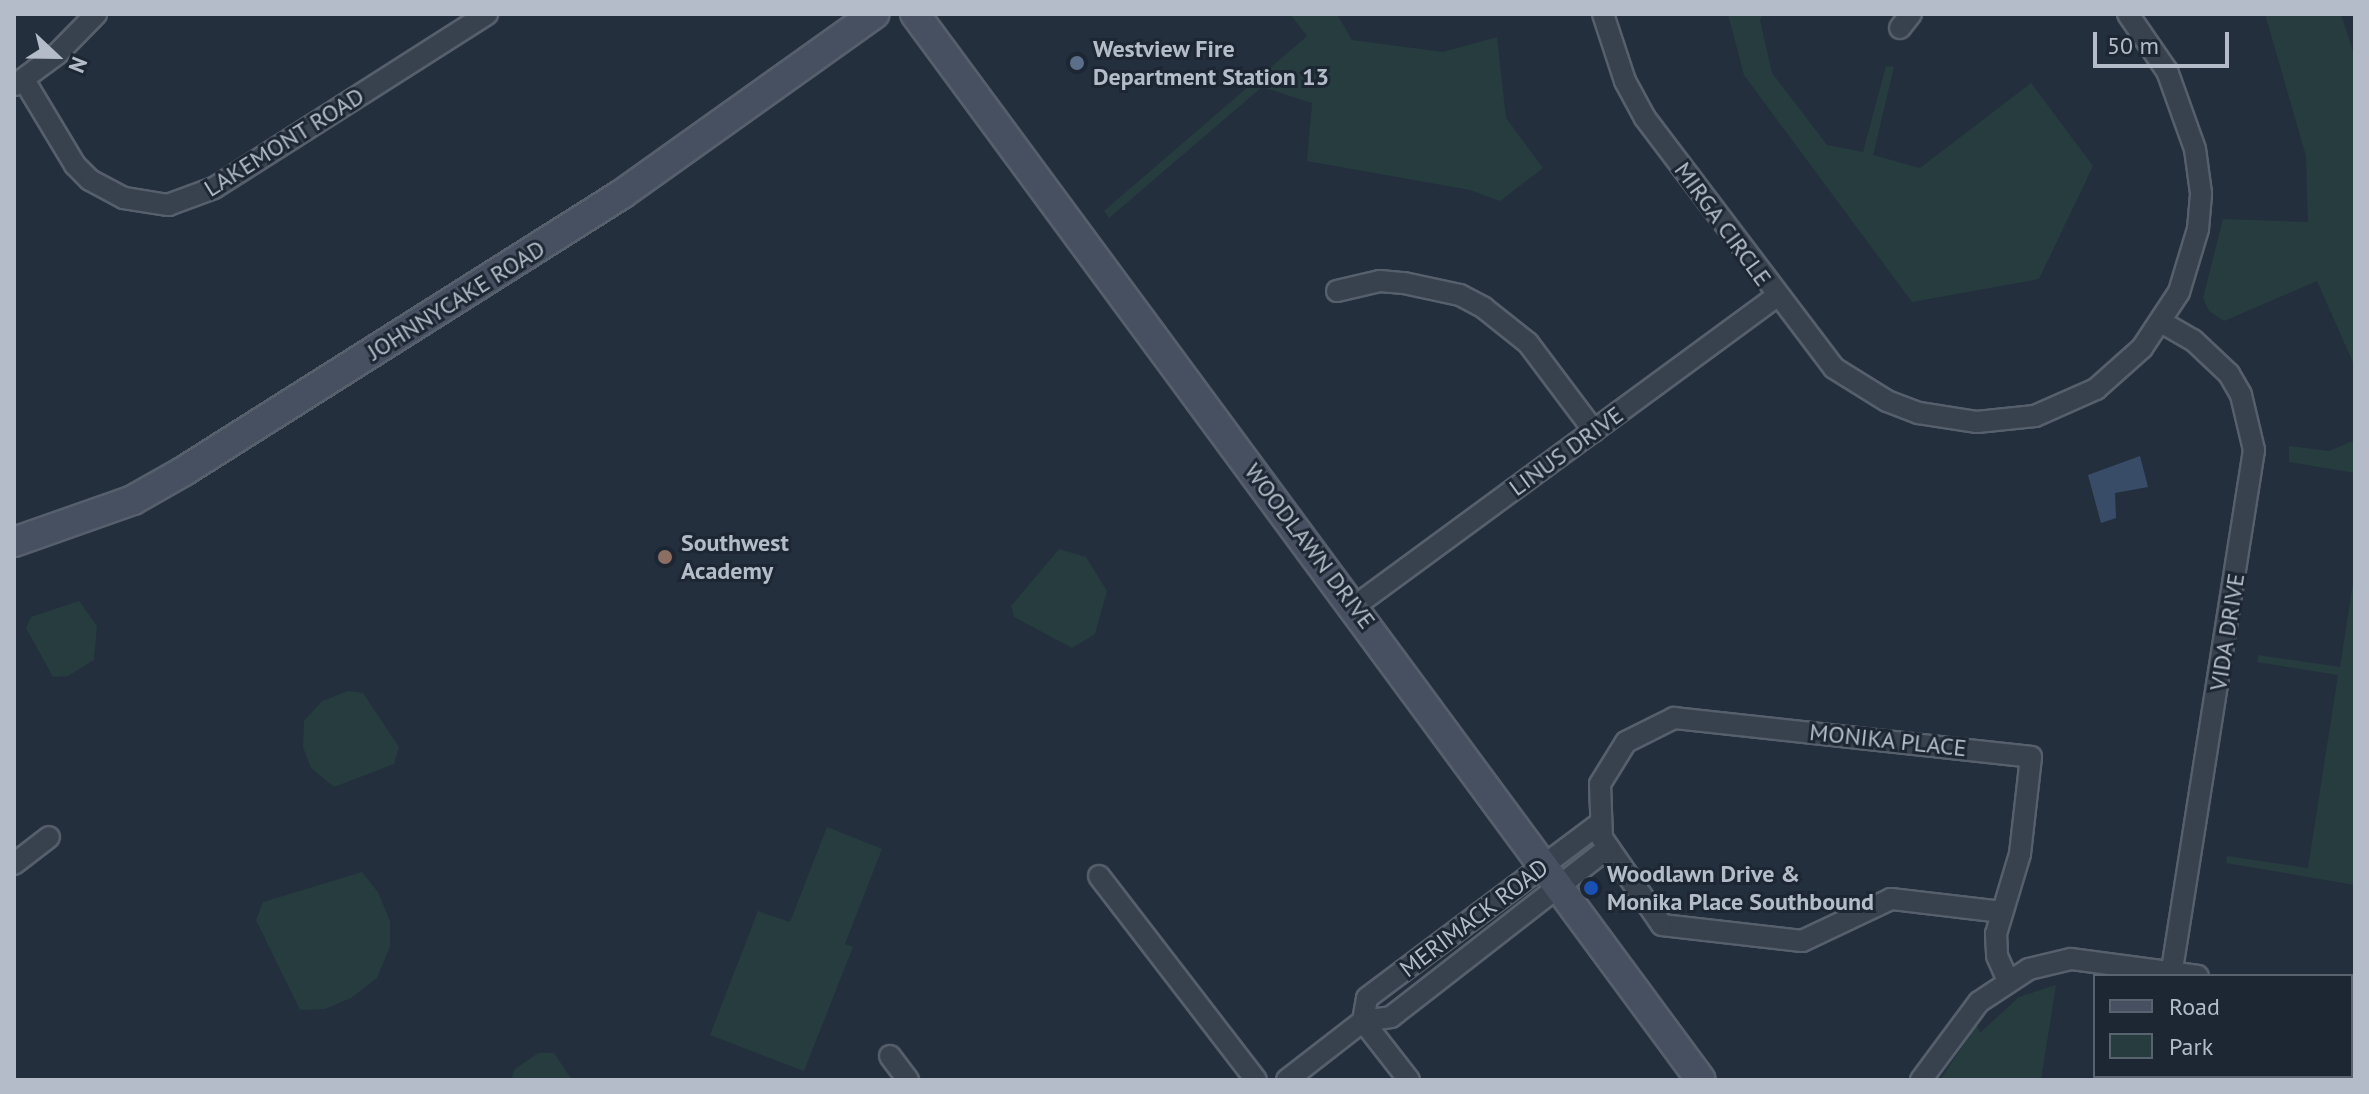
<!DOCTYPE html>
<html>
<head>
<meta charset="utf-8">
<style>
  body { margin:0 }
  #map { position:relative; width:2369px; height:1094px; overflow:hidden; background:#242f3e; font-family:"PT Sans",sans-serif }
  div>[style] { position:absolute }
  .green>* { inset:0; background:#263c3f }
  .water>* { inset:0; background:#394c67 }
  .roads { filter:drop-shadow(2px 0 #565f6c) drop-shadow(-2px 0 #565f6c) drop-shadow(0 2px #565f6c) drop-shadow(0 -2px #565f6c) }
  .minor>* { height:20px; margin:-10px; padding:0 10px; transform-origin:10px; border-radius:10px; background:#38414e }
  .secondary>* { height:28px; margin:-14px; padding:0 14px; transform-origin:14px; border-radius:14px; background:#465061 }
  .dots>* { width:22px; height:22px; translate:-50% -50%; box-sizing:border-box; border:4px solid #1d2633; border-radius:50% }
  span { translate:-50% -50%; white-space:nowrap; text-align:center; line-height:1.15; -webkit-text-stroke:6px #1d2633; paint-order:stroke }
  .poi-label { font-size:24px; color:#b4bcc9; font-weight:700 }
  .left { translate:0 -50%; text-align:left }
  .street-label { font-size:24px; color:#b4bcc9 }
  .frame { position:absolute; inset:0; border:16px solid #b4bcc9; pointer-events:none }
  .legend { position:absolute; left:2093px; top:974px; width:260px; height:104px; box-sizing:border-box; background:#1d2633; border:2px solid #59626f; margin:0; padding:10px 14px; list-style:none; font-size:24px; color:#b4bcc9 }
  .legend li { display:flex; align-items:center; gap:16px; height:40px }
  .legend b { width:40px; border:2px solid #59626f }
  .north { position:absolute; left:16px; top:16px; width:80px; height:80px; -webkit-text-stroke:6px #1d2633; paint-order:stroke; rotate:112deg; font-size:22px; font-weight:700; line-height:32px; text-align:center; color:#b4bcc9 }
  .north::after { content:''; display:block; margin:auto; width:28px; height:36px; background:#b4bcc9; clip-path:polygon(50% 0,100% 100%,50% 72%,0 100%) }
  .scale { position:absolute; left:2093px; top:32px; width:136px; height:36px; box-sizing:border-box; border:4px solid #b4bcc9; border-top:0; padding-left:10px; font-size:24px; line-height:28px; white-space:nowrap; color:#b4bcc9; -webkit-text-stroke:6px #1d2633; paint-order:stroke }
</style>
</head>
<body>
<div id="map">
  <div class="green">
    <i style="clip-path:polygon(1290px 14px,1337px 14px,1352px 40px,1443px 52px,1497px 37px,1506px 118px,1543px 168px,1500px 201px,1470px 190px,1307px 161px,1312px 103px,1262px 87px,1109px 218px,1104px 211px,1307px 36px)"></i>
    <i style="clip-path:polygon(1728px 14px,1763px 14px,1760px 20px,1772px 73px,1827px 145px,1863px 152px,1886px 66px,1894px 67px,1873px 155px,1920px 168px,2031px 83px,2093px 166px,2039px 279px,1912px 302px,1744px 75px)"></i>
    <i style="clip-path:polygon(2265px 14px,2341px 14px,2355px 57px,2355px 367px,2317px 281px,2224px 321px,2209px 311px,2203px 298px,2223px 219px,2308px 222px,2306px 156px)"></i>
    <i style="clip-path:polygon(2355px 440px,2355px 473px,2289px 462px,2289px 446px,2329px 451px)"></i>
    <i style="clip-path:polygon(1059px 549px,1086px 557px,1107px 591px,1095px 634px,1072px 648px,1014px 617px,1011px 606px)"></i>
    <i style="clip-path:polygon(2355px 570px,2355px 885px,2226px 863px,2227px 856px,2308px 868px,2338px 675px,2257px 662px,2258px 655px,2340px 667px)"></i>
    <i style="clip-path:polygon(79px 601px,97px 626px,94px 660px,68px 676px,53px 677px,26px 628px,31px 617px)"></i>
    <i style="clip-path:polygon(348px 691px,363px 693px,399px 747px,394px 764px,334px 787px,311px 768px,303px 747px,304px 721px,322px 701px)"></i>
    <i style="clip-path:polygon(827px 827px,882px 849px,845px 944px,853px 947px,804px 1071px,710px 1035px,758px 911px,790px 922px)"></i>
    <i style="clip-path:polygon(362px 872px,378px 892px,390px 921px,390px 947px,377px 978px,351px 998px,325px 1009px,300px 1010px,256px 920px,263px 902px)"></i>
    <i style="clip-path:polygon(2056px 985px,2041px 1080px,1940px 1080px,1977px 1024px,1980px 1033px,2019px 997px)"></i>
    <i style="clip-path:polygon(538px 1053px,554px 1053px,572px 1080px,511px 1080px,514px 1070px)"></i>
  </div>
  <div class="water">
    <i style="clip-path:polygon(2140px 456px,2148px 487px,2115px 493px,2116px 518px,2101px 523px,2088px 475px)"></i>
  </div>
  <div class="roads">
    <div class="minor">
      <i style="left:1603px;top:14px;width:71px;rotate:71.8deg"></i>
      <i style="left:1625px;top:81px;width:42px;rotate:61.6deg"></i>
      <i style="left:1645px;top:118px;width:313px;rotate:52.9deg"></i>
      <i style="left:1834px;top:368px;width:62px;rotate:31.9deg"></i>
      <i style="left:1887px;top:401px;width:34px;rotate:21deg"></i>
      <i style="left:1919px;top:413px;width:59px;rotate:8.8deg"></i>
      <i style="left:1977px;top:422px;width:58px;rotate:-5.9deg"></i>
      <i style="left:2035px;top:416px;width:67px;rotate:-23.9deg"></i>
      <i style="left:2096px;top:389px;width:62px;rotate:-41.7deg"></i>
      <i style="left:2142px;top:348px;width:67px;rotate:-56.5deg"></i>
      <i style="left:2179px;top:292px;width:66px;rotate:-73.2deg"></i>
      <i style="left:2198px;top:229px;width:36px;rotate:-85deg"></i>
      <i style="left:2201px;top:193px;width:44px;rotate:-97.8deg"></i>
      <i style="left:2195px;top:149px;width:83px;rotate:-109.7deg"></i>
      <i style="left:2167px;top:71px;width:69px;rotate:-124.4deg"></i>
      <i style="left:1900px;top:28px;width:18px;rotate:-52deg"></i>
      <i style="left:24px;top:80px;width:99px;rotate:59deg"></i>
      <i style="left:75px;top:165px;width:21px;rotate:45deg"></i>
      <i style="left:90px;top:180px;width:38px;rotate:28deg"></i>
      <i style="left:124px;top:198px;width:45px;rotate:9deg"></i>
      <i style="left:168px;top:205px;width:49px;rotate:-20.3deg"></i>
      <i style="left:214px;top:188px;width:324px;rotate:-32.5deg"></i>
      <i style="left:15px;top:85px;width:52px;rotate:-36.4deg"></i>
      <i style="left:57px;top:54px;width:56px;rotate:-45.7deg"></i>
      <i style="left:1337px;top:291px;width:44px;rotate:-13.1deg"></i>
      <i style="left:1380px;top:281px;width:24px;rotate:5deg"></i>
      <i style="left:1404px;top:283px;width:57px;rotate:12.1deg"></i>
      <i style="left:1460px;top:295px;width:27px;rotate:28deg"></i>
      <i style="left:1484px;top:308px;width:56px;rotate:38.5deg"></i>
      <i style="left:1528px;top:343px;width:110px;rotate:53.1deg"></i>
      <i style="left:2163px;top:323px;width:34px;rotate:30deg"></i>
      <i style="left:2193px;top:340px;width:50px;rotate:43.4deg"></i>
      <i style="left:2229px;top:374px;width:24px;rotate:60deg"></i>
      <i style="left:2241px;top:395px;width:57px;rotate:76.7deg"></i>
      <i style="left:2254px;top:450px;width:533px;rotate:98.97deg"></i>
      <i style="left:1355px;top:606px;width:524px;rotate:-36.3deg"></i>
      <i style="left:14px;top:864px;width:44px;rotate:-37.6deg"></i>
      <i style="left:1099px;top:876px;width:257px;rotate:52.4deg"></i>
      <i style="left:2002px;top:912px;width:112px;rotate:-173.3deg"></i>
      <i style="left:1891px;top:899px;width:98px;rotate:154.7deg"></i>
      <i style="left:1802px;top:941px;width:141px;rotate:-173.5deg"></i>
      <i style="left:1662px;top:925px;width:106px;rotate:-124.6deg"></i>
      <i style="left:1602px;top:838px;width:54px;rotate:-92.1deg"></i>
      <i style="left:1600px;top:784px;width:49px;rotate:-58.2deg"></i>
      <i style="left:1626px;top:742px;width:54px;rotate:-26.6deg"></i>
      <i style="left:1674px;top:718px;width:359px;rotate:6.2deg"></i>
      <i style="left:2031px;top:757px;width:98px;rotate:96.5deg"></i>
      <i style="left:2020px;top:854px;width:84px;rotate:106.7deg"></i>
      <i style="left:1996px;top:934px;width:22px;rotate:87deg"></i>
      <i style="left:1997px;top:956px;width:27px;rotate:66deg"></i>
      <i style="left:1363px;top:1021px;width:23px;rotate:-80deg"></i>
      <i style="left:1367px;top:998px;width:290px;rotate:-36.9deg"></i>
      <i style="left:1363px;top:1021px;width:75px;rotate:52.1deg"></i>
      <i style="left:890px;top:1056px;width:30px;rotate:53deg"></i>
      <i style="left:1287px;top:1080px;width:96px;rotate:-37.8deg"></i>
      <i style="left:1363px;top:1021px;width:28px;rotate:-8deg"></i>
      <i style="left:1391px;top:1017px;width:274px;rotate:-37.9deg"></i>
      <i style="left:1921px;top:1080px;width:97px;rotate:-53.4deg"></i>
      <i style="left:1979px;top:1002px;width:60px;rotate:-33.4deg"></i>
      <i style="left:2029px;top:969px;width:43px;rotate:-13.4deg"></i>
      <i style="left:2071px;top:959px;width:128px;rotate:7.6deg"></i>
      <i style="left:2156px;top:1080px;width:4px;rotate:-76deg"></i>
    </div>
    <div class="secondary">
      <i style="left:915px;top:14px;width:1324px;rotate:53.6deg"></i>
      <i style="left:14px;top:542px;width:126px;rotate:-19.4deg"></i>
      <i style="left:133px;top:500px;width:59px;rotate:-29.6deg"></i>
      <i style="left:184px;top:471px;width:518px;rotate:-32.31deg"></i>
      <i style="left:622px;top:194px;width:310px;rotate:-35.5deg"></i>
    </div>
  </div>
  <div class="dots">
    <i style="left:1077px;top:63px;background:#5c6f8a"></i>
    <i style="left:665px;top:557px;background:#8d6e63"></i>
    <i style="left:1591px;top:888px;background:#1a4fb4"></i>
  </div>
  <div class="poi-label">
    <span class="left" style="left:1093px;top:63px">Westview Fire<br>Department Station 13</span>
    <span class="left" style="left:681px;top:557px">Southwest<br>Academy</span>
    <span class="left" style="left:1607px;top:888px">Woodlawn Drive &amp;<br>Monika Place Southbound</span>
  </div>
  <div class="street-label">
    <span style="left:284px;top:142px;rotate:-32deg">LAKEMONT ROAD</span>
    <span style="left:1723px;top:224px;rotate:54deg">MIRGA CIRCLE</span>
    <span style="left:456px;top:300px;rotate:-32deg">JOHNNYCAKE ROAD</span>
    <span style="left:1566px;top:451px;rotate:-36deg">LINUS DRIVE</span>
    <span style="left:1310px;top:546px;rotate:53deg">WOODLAWN DRIVE</span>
    <span style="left:2227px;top:632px;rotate:-81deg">VIDA DRIVE</span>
    <span style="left:1888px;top:740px;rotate:6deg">MONIKA PLACE</span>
    <span style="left:1474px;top:918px;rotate:-37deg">MERIMACK ROAD</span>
  </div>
  <div class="frame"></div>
  <ul class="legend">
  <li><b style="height:10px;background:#465061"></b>Road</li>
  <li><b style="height:22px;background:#263c3f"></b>Park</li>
  </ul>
  <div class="north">N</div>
  <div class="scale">50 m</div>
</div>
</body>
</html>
